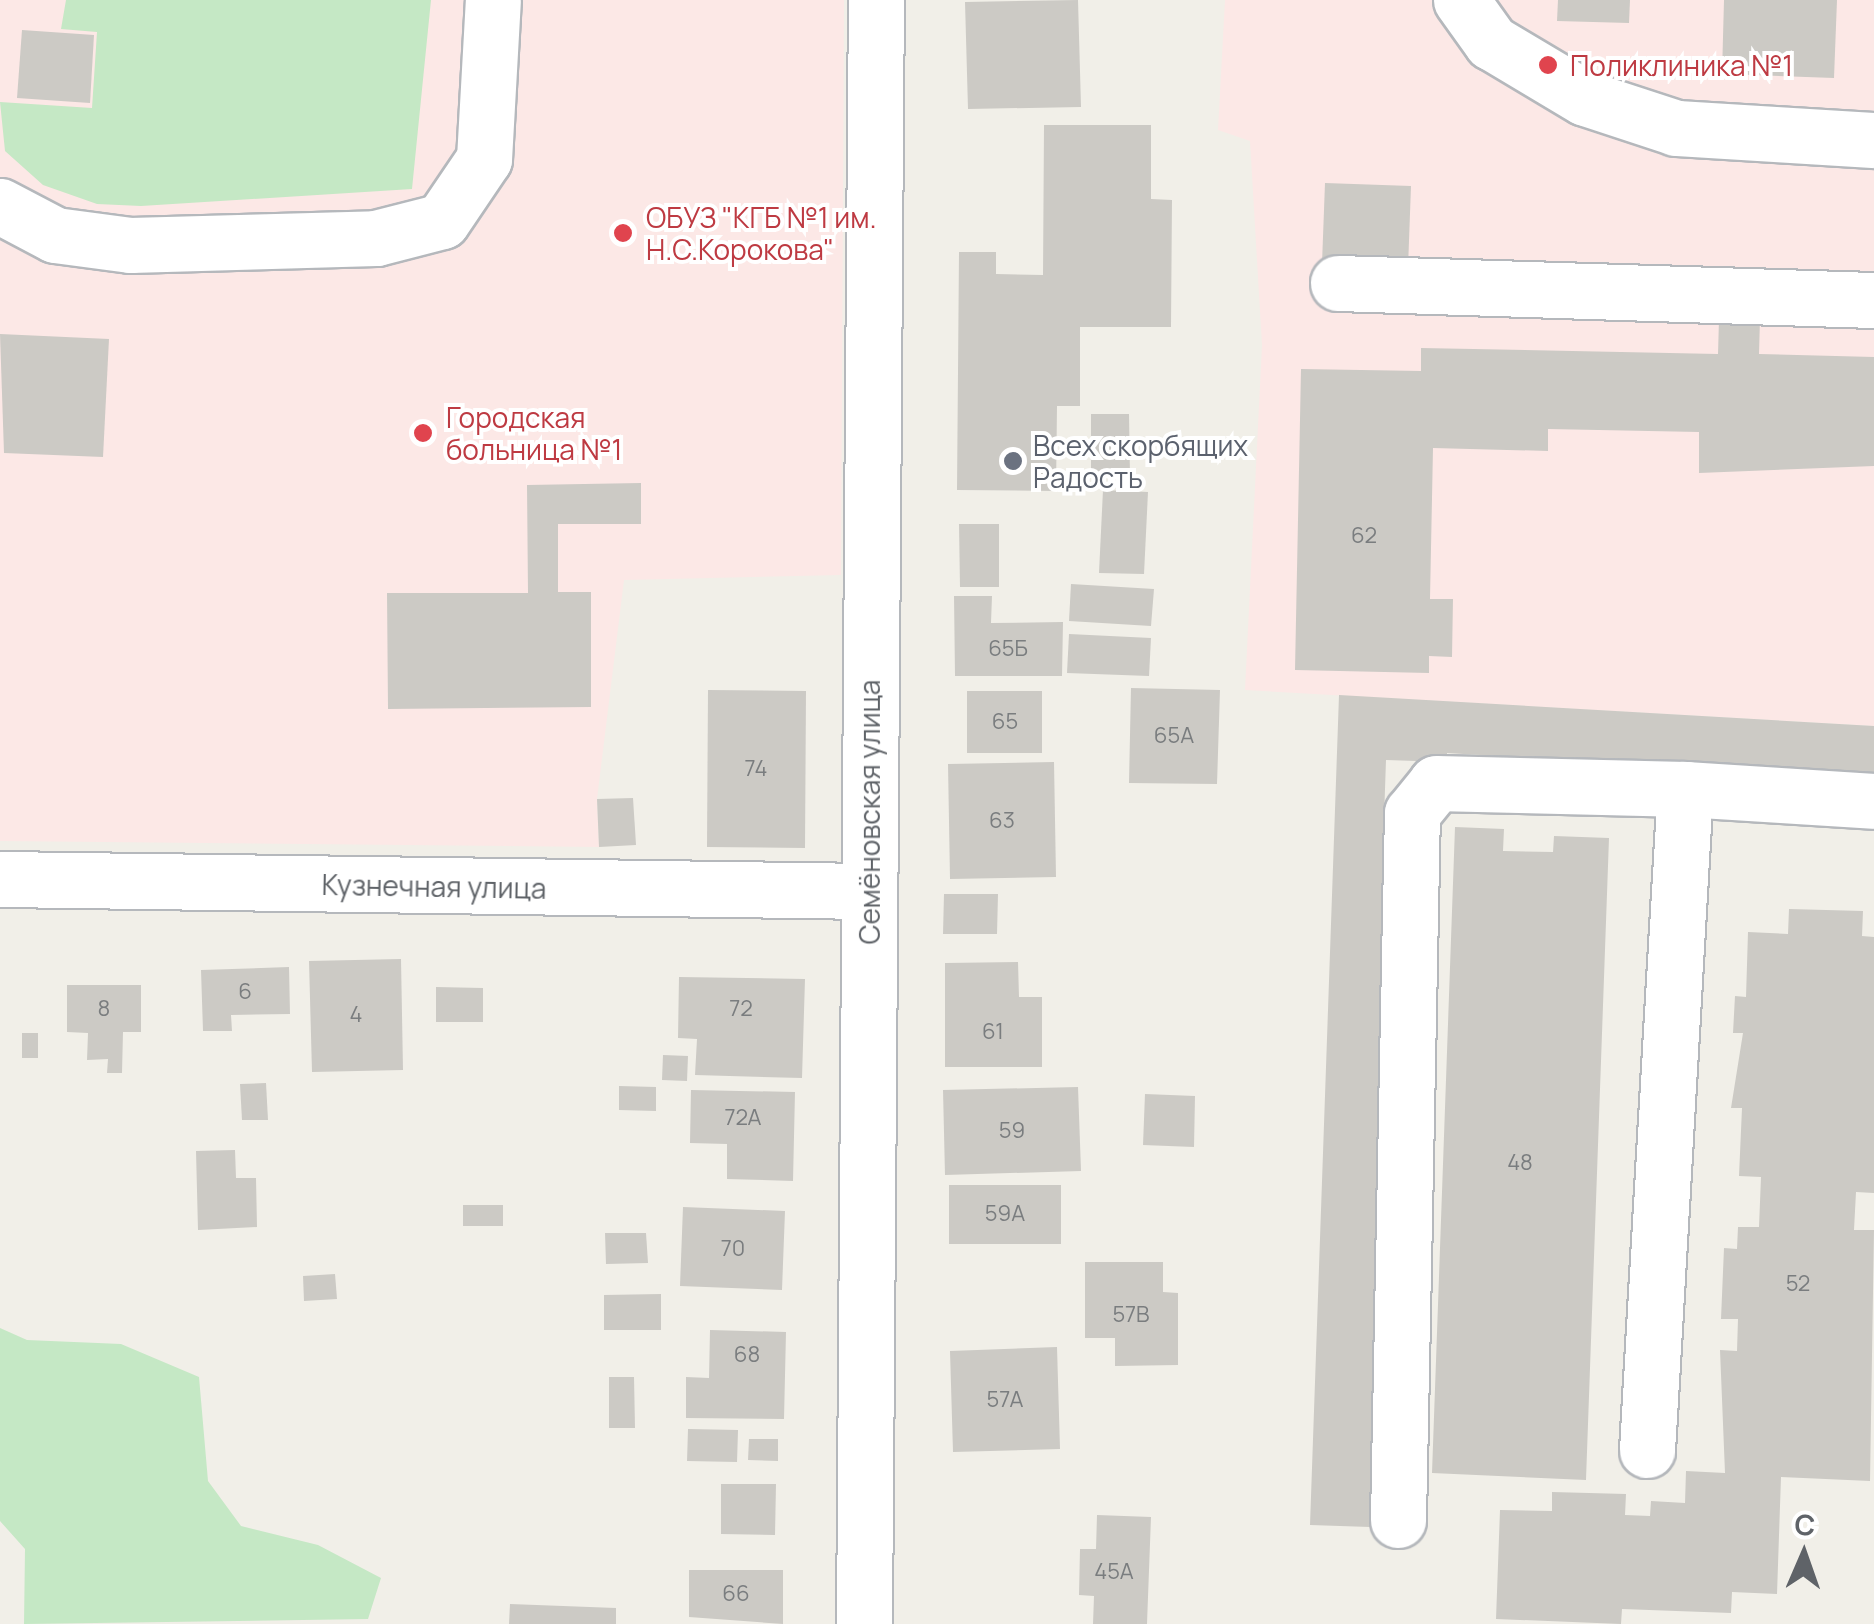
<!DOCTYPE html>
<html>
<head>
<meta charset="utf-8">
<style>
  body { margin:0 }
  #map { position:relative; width:1874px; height:1624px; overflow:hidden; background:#f1efe8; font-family:Manrope,sans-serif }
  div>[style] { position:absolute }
  .medical>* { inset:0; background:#fce8e6 }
  .green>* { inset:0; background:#c5e8c5 }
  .building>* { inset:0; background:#cccac5 }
  .roads { filter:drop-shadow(2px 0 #b5b8bc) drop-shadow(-2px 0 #b5b8bc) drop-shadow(0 2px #b5b8bc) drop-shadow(0 -2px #b5b8bc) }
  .minor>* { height:55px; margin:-27.5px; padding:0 27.5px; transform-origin:27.5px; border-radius:27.5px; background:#fff }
  .dots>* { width:28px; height:28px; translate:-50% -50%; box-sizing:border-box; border:5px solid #fff; border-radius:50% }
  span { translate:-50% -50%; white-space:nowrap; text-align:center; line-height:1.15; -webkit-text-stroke:8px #fff; paint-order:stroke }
  .number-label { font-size:22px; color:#7a7d7f }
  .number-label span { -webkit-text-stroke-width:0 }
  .health-label { font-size:28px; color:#be3a42 }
  .left { translate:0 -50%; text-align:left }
  .worship-label { font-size:28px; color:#5b616d }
  .street-label { font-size:28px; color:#5f6368 }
  .north { position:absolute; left:1754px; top:1504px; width:100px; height:100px; -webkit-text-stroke:8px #fff; paint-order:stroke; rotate:2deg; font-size:28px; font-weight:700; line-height:40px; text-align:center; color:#5f6368 }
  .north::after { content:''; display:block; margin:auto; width:35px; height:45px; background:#5f6368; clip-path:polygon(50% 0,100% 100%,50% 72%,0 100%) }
</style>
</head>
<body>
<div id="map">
  <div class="medical">
    <i style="clip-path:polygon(0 0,844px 0,841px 575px,624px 580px,597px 799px,599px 847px,0 841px)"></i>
    <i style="clip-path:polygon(1225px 0,1874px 0,1874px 726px,1245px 690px,1262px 345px,1250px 141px,1218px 130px)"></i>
  </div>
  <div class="green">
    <i style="clip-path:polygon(66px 0,431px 0,412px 189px,141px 206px,97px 204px,43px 185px,5px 151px,0 102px,92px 108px,97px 32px,61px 29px)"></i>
    <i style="clip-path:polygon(0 1328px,27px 1340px,121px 1344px,199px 1377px,208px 1481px,241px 1526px,318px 1545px,381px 1578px,368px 1619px,24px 1624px,25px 1549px,0 1521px)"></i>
  </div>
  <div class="building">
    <i style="clip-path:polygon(1078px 0,1081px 107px,968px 109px,965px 2px)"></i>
    <i style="clip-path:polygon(1558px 0,1630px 0,1629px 23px,1557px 21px)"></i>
    <i style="clip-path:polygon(1724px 0,1837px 0,1834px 78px,1722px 74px)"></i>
    <i style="clip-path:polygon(22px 30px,94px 35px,90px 103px,17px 98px)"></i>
    <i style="clip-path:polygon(1044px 125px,1151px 125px,1151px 199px,1172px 200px,1171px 327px,1080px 327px,1080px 406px,1057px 406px,1056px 491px,957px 490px,959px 252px,996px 252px,996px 274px,1043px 275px)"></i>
    <i style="clip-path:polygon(1325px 183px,1411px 186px,1408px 268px,1322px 264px)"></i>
    <i style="clip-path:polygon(1719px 319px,1760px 319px,1759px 354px,1874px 357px,1874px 466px,1699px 473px,1699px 432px,1548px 429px,1548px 451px,1433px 448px,1430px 599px,1453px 599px,1452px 657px,1429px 656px,1429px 673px,1295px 670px,1301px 369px,1421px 371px,1421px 348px,1718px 354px)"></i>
    <i style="clip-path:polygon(0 334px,109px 339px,103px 457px,4px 453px)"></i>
    <i style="clip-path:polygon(1091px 414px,1129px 414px,1130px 477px,1091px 478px)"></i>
    <i style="clip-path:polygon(641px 483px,641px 524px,558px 524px,558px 592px,591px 592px,591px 707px,388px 709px,387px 593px,528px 593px,527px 485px)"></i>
    <i style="clip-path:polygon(1103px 490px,1148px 492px,1144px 574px,1099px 573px)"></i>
    <i style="clip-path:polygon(959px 524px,999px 524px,999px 587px,960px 587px)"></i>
    <i style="clip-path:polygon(1071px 584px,1154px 589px,1151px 626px,1069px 621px)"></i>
    <i style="clip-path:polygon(954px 596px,992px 596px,991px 623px,1063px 622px,1062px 676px,955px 676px)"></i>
    <i style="clip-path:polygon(1069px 634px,1151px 638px,1149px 676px,1067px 673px)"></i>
    <i style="clip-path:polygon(1131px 688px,1220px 690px,1217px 784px,1129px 783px)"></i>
    <i style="clip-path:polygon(708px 690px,806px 691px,805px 848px,707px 847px)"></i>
    <i style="clip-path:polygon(967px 691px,1042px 691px,1042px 753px,967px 753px)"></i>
    <i style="clip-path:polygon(1339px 695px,1874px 726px,1874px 779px,1447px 753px,1447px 762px,1386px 760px,1383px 848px,1392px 849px,1370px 1527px,1310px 1525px)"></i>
    <i style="clip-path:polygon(1054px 762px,1056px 877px,950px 879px,948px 764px)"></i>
    <i style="clip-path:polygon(633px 798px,636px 845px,599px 847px,597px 799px)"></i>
    <i style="clip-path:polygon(1455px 827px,1504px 829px,1503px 851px,1553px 852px,1554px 836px,1609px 838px,1586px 1480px,1432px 1473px)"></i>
    <i style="clip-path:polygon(944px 894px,998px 894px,997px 934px,943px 934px)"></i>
    <i style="clip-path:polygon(1789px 909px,1863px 911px,1862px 936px,1874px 937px,1874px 1193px,1856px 1192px,1854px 1230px,1874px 1230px,1870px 1481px,1781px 1477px,1777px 1594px,1732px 1592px,1731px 1613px,1622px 1609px,1621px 1624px,1496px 1619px,1500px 1510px,1552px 1511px,1552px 1492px,1626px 1494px,1625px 1515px,1650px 1516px,1651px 1501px,1685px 1503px,1686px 1471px,1725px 1473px,1720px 1350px,1737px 1351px,1738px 1319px,1721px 1319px,1724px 1248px,1737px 1249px,1738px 1227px,1759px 1227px,1761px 1177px,1739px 1176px,1742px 1108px,1731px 1108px,1743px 1033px,1733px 1033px,1735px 996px,1746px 997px,1748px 932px,1788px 934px)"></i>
    <i style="clip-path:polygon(401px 959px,403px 1070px,312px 1072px,309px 961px)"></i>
    <i style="clip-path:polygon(1018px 962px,1019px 997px,1042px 997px,1042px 1067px,945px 1067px,945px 963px)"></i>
    <i style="clip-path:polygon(289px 967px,290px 1014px,231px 1015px,232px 1031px,203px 1031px,201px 970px)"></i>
    <i style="clip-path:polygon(679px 977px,805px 979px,802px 1078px,695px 1075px,697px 1039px,678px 1038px)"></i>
    <i style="clip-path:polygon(67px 985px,141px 985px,141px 1032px,123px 1032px,122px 1073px,107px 1073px,108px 1059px,87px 1060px,88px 1033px,67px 1032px)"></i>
    <i style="clip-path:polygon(436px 987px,483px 988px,483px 1022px,436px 1022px)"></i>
    <i style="clip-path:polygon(22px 1033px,38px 1033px,38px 1058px,22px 1058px)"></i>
    <i style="clip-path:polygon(663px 1055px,688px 1056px,687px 1081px,662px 1080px)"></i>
    <i style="clip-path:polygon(266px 1083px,268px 1120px,242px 1120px,240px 1084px)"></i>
    <i style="clip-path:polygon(619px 1086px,656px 1087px,656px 1111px,619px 1110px)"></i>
    <i style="clip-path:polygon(1078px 1087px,1081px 1171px,945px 1175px,943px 1090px)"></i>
    <i style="clip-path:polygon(691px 1090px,795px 1092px,793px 1181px,727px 1179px,727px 1144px,690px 1143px)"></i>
    <i style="clip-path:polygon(1145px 1094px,1195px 1096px,1194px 1147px,1143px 1145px)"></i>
    <i style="clip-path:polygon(235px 1150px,236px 1178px,256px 1178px,257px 1227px,198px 1230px,196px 1151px)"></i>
    <i style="clip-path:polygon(949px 1185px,1061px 1185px,1061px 1244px,949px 1244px)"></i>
    <i style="clip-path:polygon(463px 1205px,503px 1205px,503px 1226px,463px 1226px)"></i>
    <i style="clip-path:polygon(683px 1207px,785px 1211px,782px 1290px,680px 1286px)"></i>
    <i style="clip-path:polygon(605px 1233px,646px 1233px,648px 1263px,606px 1264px)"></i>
    <i style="clip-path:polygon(1085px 1262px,1163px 1262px,1163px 1292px,1178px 1293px,1178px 1365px,1115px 1366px,1115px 1338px,1085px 1338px)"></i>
    <i style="clip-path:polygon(335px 1274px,337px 1299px,304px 1301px,303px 1276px)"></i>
    <i style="clip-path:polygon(661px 1294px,661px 1330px,604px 1330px,604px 1295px)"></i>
    <i style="clip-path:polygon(710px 1330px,786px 1332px,784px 1419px,686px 1418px,686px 1377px,709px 1378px)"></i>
    <i style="clip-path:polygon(1057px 1347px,1060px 1449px,953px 1452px,950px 1351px)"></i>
    <i style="clip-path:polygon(609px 1377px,634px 1377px,635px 1428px,609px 1428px)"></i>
    <i style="clip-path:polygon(688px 1429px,738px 1430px,737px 1462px,687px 1461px)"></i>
    <i style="clip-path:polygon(749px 1439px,778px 1439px,778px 1461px,748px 1460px)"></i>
    <i style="clip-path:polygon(721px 1484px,776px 1484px,775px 1535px,721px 1534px)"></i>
    <i style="clip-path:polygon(1097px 1515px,1151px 1517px,1147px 1624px,1093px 1624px,1094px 1596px,1079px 1595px,1080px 1549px,1096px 1549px)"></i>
    <i style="clip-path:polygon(689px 1570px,783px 1570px,783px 1624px,689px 1617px)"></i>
    <i style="clip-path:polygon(510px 1604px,616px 1608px,616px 1624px,509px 1624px)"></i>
  </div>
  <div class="roads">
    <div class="minor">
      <i style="left:1461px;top:0;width:52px;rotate:54.5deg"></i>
      <i style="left:1491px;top:42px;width:109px;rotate:30.8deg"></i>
      <i style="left:1585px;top:98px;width:96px;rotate:18.2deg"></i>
      <i style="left:1676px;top:128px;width:198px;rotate:3.5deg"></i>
      <i style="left:0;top:206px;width:62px;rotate:27.8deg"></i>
      <i style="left:55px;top:235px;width:76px;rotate:7.6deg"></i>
      <i style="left:130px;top:245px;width:246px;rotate:-1.6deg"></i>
      <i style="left:376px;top:238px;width:68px;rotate:-14.4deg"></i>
      <i style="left:442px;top:221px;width:75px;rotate:-55.9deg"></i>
      <i style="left:484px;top:159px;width:159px;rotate:-86.8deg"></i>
      <i style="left:1338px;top:283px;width:536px;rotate:1.82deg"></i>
      <i style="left:0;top:879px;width:869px;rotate:0.79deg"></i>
      <i style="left:1647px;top:1450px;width:662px;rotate:-86.71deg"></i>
      <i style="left:1685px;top:789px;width:189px;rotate:3.6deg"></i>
      <i style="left:1398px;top:1520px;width:707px;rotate:-88.87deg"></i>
      <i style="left:1412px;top:813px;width:38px;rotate:-51deg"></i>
      <i style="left:1436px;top:783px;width:249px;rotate:1.4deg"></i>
      <i style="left:864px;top:1624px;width:1624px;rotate:-89.58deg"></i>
    </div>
  </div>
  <div class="dots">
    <i style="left:1548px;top:65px;background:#e0444e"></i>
    <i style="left:623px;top:233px;background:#e0444e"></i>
    <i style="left:423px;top:433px;background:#e0444e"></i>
    <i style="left:1013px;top:461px;background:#6b7280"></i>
  </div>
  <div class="number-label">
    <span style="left:1364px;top:536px">62</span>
    <span style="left:1008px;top:649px">65Б</span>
    <span style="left:1005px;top:722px">65</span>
    <span style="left:1174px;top:736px">65А</span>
    <span style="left:756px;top:769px">74</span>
    <span style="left:1002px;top:821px">63</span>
    <span style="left:245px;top:992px">6</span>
    <span style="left:104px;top:1009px">8</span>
    <span style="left:741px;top:1009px">72</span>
    <span style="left:356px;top:1015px">4</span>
    <span style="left:993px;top:1032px">61</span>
    <span style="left:743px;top:1118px">72А</span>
    <span style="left:1012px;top:1131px">59</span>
    <span style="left:1520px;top:1163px">48</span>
    <span style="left:1005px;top:1214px">59А</span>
    <span style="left:733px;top:1249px">70</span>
    <span style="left:1798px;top:1284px">52</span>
    <span style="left:1131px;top:1315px">57В</span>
    <span style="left:747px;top:1355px">68</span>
    <span style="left:1005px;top:1400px">57А</span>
    <span style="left:1114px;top:1572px">45А</span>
    <span style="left:736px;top:1594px">66</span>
  </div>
  <div class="health-label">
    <span class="left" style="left:1570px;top:65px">Поликлиника №1</span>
    <span class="left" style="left:646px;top:233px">ОБУЗ "КГБ №1 им.<br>Н.С.Корокова"</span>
    <span class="left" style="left:446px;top:433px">Городская<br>больница №1</span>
  </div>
  <div class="worship-label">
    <span class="left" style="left:1033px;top:461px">Всех скорбящих<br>Радость</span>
  </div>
  <div class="street-label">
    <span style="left:869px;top:812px;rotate:-90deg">Семёновская улица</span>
    <span style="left:434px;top:886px;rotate:1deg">Кузнечная улица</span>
  </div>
  <div class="north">С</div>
</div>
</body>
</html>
